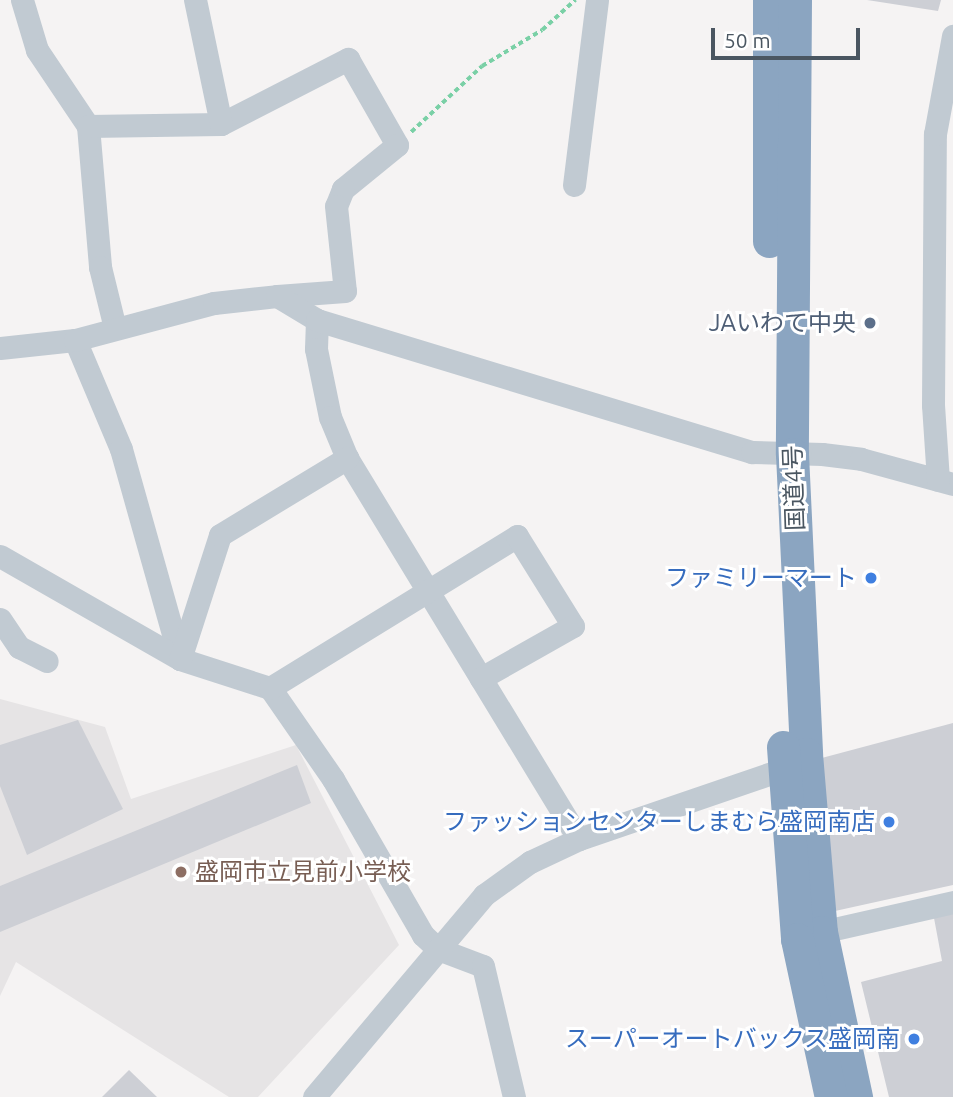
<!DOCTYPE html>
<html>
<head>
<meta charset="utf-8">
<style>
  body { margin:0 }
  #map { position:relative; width:953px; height:1097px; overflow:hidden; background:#f5f3f3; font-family:Ubuntu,"Noto Sans JP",sans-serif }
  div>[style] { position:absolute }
  .education>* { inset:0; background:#e6e4e5 }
  .building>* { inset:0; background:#cdcfd5 }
  .path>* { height:3.5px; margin-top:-1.75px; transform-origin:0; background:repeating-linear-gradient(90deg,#7ad0a6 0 5px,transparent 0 8.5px) }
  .minor>* { height:23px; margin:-11.5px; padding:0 11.5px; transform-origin:11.5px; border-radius:11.5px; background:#c1cad2 }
  .highway>* { height:33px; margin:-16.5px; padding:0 16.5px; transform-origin:16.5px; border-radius:16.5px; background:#8ba5c1 }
  .dots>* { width:19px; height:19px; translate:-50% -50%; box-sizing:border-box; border:4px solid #fff; border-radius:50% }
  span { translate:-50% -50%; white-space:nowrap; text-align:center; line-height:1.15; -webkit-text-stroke:6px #fff; paint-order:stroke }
  .service-label { font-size:24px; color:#4e5e75 }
  .right { translate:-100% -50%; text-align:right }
  .street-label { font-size:24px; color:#4a5661 }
  .shop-label { font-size:24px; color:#366cbe }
  .education-label { font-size:24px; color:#785e54 }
  .left { translate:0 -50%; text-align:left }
  .scale { position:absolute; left:711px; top:28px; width:149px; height:32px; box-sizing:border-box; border:4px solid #4a5661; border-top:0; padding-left:9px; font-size:21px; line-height:24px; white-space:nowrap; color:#4a5661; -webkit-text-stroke:5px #fff; paint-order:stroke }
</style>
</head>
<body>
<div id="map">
  <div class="education">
    <i style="clip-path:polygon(0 699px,105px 727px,131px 799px,296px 745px,399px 945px,258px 1097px,229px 1097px,16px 962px,0 996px)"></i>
  </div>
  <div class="building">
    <i style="clip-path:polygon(867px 0,941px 0,938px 11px)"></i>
    <i style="clip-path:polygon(78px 720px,123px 809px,27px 855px,0 786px,0 745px)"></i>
    <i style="clip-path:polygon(953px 723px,953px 885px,835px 911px,818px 759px)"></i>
    <i style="clip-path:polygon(297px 765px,311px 803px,0 932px,0 886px)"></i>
    <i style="clip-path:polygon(953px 912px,953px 1097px,889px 1097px,861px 982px,942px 961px,934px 918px)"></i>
    <i style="clip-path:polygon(129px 1070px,157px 1097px,102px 1097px)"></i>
  </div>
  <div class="path">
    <i style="left:411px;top:132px;width:97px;rotate:-42.9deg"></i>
    <i style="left:482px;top:66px;width:70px;rotate:-31deg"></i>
    <i style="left:542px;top:30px;width:45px;rotate:-42.3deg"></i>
  </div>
  <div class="minor">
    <i style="left:22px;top:0;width:52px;rotate:73.3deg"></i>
    <i style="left:37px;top:50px;width:92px;rotate:56.1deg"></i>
    <i style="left:88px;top:126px;width:142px;rotate:85.1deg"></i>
    <i style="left:100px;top:267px;width:63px;rotate:76.2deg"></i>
    <i style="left:221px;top:124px;width:143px;rotate:-27.1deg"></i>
    <i style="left:348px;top:59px;width:99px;rotate:60.3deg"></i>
    <i style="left:397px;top:145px;width:70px;rotate:140.8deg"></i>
    <i style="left:343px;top:189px;width:18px;rotate:112deg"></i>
    <i style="left:336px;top:206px;width:85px;rotate:84deg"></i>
    <i style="left:345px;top:291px;width:68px;rotate:175.8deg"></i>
    <i style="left:88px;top:126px;width:133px;rotate:-0.9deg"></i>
    <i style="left:221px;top:124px;width:127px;rotate:-101.8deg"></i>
    <i style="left:574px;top:185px;width:186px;rotate:-82.9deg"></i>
    <i style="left:317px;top:320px;width:29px;rotate:92deg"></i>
    <i style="left:316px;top:349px;width:69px;rotate:78.4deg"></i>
    <i style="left:330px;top:417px;width:44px;rotate:67.5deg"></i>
    <i style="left:347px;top:458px;width:446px;rotate:58.7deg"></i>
    <i style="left:75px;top:340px;width:118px;rotate:67.1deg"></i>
    <i style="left:121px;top:449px;width:218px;rotate:74.3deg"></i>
    <i style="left:0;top:348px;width:75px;rotate:-6.1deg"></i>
    <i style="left:75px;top:340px;width:144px;rotate:-14.9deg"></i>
    <i style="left:214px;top:303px;width:63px;rotate:-6.3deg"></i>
    <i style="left:277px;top:296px;width:47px;rotate:31deg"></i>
    <i style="left:317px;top:320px;width:455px;rotate:16.9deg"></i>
    <i style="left:752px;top:452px;width:70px;rotate:1.6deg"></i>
    <i style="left:822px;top:454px;width:39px;rotate:7deg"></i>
    <i style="left:861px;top:459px;width:95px;rotate:15.2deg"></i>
    <i style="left:938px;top:480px;width:75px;rotate:-93.8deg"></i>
    <i style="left:933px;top:405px;width:271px;rotate:-89.6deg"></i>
    <i style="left:935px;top:134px;width:100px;rotate:-79.6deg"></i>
    <i style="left:0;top:556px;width:207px;rotate:29.8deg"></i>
    <i style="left:180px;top:659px;width:95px;rotate:17.9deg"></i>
    <i style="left:270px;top:688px;width:111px;rotate:55.3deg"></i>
    <i style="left:333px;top:779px;width:180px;rotate:60deg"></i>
    <i style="left:423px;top:935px;width:21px;rotate:43deg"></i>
    <i style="left:438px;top:949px;width:48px;rotate:20.7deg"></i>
    <i style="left:483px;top:966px;width:135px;rotate:76.7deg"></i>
    <i style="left:0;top:619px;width:34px;rotate:56deg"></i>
    <i style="left:19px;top:647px;width:31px;rotate:27deg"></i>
    <i style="left:180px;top:659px;width:130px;rotate:-72.1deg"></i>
    <i style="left:220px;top:535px;width:149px;rotate:-31.2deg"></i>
    <i style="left:270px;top:688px;width:290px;rotate:-31.6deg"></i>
    <i style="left:517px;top:536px;width:106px;rotate:58.1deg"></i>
    <i style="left:573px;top:626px;width:106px;rotate:150.5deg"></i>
    <i style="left:821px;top:932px;width:135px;rotate:-12.8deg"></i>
    <i style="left:314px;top:1097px;width:264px;rotate:-49.9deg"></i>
    <i style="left:484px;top:895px;width:57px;rotate:-35.7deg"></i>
    <i style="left:530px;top:862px;width:54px;rotate:-25.1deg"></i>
    <i style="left:579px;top:839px;width:231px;rotate:-18.9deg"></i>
  </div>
  <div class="highway">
    <i style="left:769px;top:0;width:241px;rotate:90deg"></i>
    <i style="left:795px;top:0;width:454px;rotate:90.4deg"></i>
    <i style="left:792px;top:454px;width:300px;rotate:87.3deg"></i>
    <i style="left:806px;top:754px;width:179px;rotate:85.2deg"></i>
    <i style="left:821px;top:932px;width:169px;rotate:78deg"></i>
    <i style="left:783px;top:747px;width:193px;rotate:85.8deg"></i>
    <i style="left:797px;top:939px;width:162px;rotate:77.9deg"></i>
  </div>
  <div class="dots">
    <i style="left:870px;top:323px;background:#5c6f8a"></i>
    <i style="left:871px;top:578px;background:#3f7fe0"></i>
    <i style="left:889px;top:822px;background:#3f7fe0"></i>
    <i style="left:181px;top:872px;background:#8d6e63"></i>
    <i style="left:914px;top:1039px;background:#3f7fe0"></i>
  </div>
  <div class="service-label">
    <span class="right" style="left:856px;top:323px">JAいわて中央</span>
  </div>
  <div class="street-label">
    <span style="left:794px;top:488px;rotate:-92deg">国道4号</span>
  </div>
  <div class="shop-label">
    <span class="right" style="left:857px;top:578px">ファミリーマート</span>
    <span class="right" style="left:875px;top:822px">ファッションセンターしまむら盛岡南店</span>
    <span class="right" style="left:900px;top:1039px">スーパーオートバックス盛岡南</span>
  </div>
  <div class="education-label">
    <span class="left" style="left:195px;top:872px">盛岡市立見前小学校</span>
  </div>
  <div class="scale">50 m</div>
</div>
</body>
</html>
